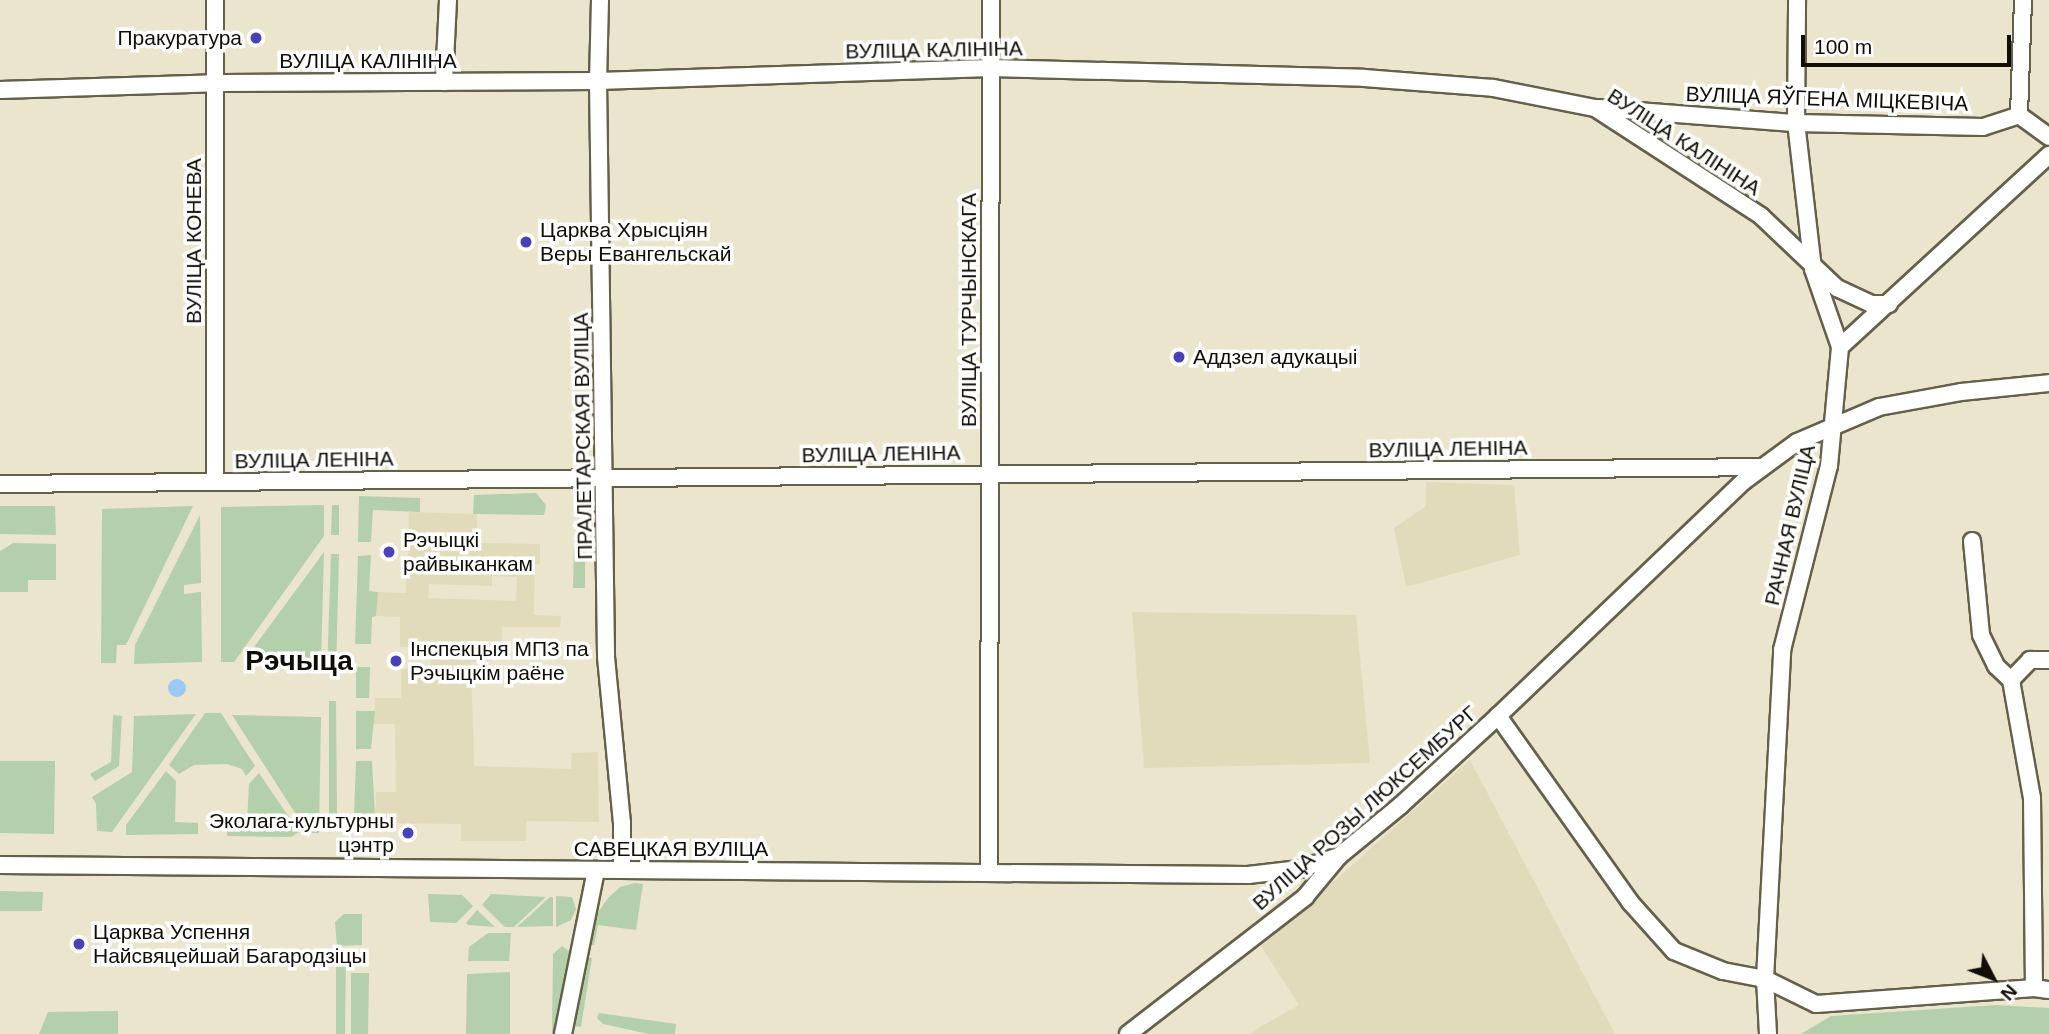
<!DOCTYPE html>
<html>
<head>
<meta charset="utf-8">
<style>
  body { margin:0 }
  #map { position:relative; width:2049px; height:1034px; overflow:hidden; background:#ebe5cd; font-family:Arial,sans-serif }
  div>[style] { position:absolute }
  .built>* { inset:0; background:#e2dbbb }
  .green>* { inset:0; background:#b3d0ab }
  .water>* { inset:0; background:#9bcaf7 }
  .round { border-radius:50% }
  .roads { filter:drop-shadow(2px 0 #65604a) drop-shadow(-2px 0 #65604a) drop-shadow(0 2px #65604a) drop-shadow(0 -2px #65604a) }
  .minor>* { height:16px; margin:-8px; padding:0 8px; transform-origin:8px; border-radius:8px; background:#fff }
  .dots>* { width:19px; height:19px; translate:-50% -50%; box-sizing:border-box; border:4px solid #fff; border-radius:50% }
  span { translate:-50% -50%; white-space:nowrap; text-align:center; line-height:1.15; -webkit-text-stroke:7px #fff; paint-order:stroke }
  .poi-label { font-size:21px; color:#100e06 }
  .right { translate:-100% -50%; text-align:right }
  .left { translate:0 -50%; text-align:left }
  .street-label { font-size:21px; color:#100e06 }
  .district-label { font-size:28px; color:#100e06; font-weight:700 }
  .north { position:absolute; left:1958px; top:943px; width:70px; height:70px; -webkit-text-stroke:5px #fff; paint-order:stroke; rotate:132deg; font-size:19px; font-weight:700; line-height:28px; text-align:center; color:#100e06 }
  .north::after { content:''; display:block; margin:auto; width:24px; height:32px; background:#100e06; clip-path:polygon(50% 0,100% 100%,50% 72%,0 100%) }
  .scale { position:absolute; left:1801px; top:35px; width:210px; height:32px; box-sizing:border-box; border:4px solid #100e06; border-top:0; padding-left:9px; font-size:21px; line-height:24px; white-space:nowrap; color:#100e06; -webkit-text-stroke:5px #fff; paint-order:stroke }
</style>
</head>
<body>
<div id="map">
  <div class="built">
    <i style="clip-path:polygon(1426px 482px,1514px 485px,1520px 555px,1406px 587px,1394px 528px,1426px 506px)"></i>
    <i style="clip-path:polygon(evenodd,409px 512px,477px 514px,477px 543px,540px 544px,540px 564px,535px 565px,534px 615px,561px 616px,560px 627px,502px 627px,501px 650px,492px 661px,471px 662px,474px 766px,571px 769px,572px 753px,598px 752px,599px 822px,526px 821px,526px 841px,461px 841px,461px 824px,378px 823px,379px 817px,375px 816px,376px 792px,396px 792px,395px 724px,374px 724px,375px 698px,401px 698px,401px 669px,431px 669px,431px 648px,400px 647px,400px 617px,376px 616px,378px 592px,406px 593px,409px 512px,492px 576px,517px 577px,516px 601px,428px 598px,429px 584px,492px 586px,492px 576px)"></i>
    <i style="clip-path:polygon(1132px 612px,1356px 615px,1370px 763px,1144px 768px)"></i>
    <i style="clip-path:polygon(1470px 760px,1615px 1034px,1252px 1034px,1251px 1032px,1299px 1005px,1261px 946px)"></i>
  </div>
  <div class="green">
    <i style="clip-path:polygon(536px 493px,546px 505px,544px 515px,473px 514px,474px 495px)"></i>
    <i style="clip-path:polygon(359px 496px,420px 498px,420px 512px,373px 510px,371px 542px,358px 542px)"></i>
    <i style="clip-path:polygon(324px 505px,324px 536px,234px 662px,221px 662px,221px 507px)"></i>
    <i style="clip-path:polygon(332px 505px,339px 505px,339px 535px,331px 535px)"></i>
    <i style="clip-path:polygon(0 506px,55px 506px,56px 535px,0 534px)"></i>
    <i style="clip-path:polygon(193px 506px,126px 645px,117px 645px,116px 663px,101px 663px,102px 509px)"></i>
    <i style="clip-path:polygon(200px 515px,201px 583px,184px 585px,184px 594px,201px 592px,202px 662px,134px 664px,135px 645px)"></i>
    <i style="clip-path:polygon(585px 539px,585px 588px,573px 588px,574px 540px)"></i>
    <i style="clip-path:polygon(13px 543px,56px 544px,56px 580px,28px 580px,28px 592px,0 592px,0 551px)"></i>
    <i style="clip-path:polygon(324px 552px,321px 663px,243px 662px)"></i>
    <i style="clip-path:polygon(331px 554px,339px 554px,336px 674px,327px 673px)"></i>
    <i style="clip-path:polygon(371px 555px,369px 591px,378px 592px,376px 616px,372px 617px,371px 644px,355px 644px,358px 556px)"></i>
    <i style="clip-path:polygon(356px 667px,370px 667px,369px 698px,356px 698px)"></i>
    <i style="clip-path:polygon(329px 701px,336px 701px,337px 813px,329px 834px)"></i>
    <i style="clip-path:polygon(356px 711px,375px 711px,371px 749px,356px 749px)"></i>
    <i style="clip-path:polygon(205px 713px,221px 713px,255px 766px,246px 776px,242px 769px,227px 764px,194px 765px,179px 774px,169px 765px)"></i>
    <i style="clip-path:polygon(196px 714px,112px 832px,97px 831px,96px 804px,92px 797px,132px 772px,134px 716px)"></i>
    <i style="clip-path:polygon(113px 715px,122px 716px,119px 766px,95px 781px,90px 774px,111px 762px)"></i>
    <i style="clip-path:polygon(232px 715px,321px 717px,319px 833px,308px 833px)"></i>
    <i style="clip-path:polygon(0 761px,55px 761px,54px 834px,0 833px)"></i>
    <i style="clip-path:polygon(356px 761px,372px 761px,375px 816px,354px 816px)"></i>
    <i style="clip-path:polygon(166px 771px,176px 781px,175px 822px,198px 823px,198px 834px,126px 835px,126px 825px)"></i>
    <i style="clip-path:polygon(259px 773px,299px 832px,291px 837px,227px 836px,227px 823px,247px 823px,249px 784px)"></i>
    <i style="clip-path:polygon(635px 883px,643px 884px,636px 930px,598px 925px,594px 945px,587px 944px,595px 917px,608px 898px,620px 887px)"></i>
    <i style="clip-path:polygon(0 891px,43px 892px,42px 911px,0 911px)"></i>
    <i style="clip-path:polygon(428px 894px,462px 895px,473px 906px,456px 923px,430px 922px)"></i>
    <i style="clip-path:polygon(491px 894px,546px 897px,514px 927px,505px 927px,482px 905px)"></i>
    <i style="clip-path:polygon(556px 896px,572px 897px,576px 909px,571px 920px,556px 927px)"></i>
    <i style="clip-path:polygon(550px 897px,553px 897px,553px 926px,517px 927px)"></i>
    <i style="clip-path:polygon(477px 910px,495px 927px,468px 925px,466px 923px)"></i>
    <i style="clip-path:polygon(344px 914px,362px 914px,362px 945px,337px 946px,335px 922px)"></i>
    <i style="clip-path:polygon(488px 933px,511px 933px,509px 961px,468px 961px,469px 947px)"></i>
    <i style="clip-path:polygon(562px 946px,573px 954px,557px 1034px,552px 1034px,553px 954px)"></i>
    <i style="clip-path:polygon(346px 952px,345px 1034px,336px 1034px,336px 953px)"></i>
    <i style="clip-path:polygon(586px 957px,592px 958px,581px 1027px,573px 1026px)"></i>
    <i style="clip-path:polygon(510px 972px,510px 1034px,466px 1034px,467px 974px)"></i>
    <i style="clip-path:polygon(351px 973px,369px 973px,368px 1034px,351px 1034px)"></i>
    <i style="clip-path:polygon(1996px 1005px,2049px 1008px,2049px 1034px,1801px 1034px,1831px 1016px)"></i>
    <i style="clip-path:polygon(118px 1011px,118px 1034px,39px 1034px,48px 1012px)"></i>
    <i style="clip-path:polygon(599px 1013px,676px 1024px,675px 1034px,649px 1034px,603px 1024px,597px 1018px)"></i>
  </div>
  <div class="water">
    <i class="round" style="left:168px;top:679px;width:18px;height:18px"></i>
  </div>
  <div class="roads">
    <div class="minor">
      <i style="left:215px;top:0;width:482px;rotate:90deg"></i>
      <i style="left:600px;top:0;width:81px;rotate:91.4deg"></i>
      <i style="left:598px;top:81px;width:576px;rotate:89.2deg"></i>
      <i style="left:606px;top:657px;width:167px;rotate:84.5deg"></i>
      <i style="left:622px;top:823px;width:47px;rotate:90deg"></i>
      <i style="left:444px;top:82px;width:82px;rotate:-87.2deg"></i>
      <i style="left:0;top:90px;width:223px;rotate:-1.8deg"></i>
      <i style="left:223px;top:83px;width:375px;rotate:-0.3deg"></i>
      <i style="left:598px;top:81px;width:393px;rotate:-1.9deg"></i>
      <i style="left:991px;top:68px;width:373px;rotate:1.5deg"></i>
      <i style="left:1364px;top:78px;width:129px;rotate:4.4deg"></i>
      <i style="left:1493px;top:88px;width:104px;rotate:11.1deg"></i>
      <i style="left:1595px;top:108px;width:198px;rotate:33deg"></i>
      <i style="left:1761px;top:216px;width:105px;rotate:43.5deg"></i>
      <i style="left:1837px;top:288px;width:38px;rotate:25deg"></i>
      <i style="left:1871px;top:304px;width:18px"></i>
      <i style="left:1599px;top:108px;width:198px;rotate:4.4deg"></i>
      <i style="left:1796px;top:123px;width:187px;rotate:1.2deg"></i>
      <i style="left:1983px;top:127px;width:38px;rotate:-18deg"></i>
      <i style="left:2019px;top:115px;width:37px;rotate:36deg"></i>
      <i style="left:2019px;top:115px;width:115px;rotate:-88deg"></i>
      <i style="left:1840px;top:347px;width:284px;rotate:-42.6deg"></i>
      <i style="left:0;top:484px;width:1762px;rotate:-0.55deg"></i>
      <i style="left:1972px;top:541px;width:94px;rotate:84.5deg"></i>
      <i style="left:1981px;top:635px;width:34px;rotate:64deg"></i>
      <i style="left:1996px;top:666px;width:21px;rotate:43deg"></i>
      <i style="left:1498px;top:716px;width:228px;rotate:54.6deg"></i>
      <i style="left:1630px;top:902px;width:66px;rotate:48.1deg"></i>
      <i style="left:1674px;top:951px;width:53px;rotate:22.2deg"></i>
      <i style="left:1723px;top:971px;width:43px;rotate:10.8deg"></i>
      <i style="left:1765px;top:979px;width:57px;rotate:26.1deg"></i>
      <i style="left:1816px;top:1004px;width:219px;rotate:-4.2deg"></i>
      <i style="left:2034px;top:988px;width:15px;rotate:8deg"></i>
      <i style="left:0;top:865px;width:1248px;rotate:0.46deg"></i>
      <i style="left:1248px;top:875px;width:52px;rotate:-6.6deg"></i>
      <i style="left:1300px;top:869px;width:41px;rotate:-18.4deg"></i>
      <i style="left:989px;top:871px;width:871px;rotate:-89.87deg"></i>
      <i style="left:2034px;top:988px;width:190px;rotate:-90.6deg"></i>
      <i style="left:2032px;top:798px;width:120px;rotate:-100.1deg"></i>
      <i style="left:2011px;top:680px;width:28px;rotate:-46deg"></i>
      <i style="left:2030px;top:660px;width:19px"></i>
      <i style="left:563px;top:1034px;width:167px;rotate:-78.6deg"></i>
      <i style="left:1128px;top:1034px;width:224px;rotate:-37.7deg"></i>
      <i style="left:1305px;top:897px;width:53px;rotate:-50.3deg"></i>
      <i style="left:1339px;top:856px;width:80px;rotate:-39.4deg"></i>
      <i style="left:1401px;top:805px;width:132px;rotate:-42.5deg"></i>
      <i style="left:1498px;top:716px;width:340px;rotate:-43.7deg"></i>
      <i style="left:1744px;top:481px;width:66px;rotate:-36.3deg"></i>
      <i style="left:1797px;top:442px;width:89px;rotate:-23.1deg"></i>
      <i style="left:1879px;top:407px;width:83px;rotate:-10.4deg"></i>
      <i style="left:1961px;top:392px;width:88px;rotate:-5.8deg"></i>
      <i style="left:1768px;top:1034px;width:55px;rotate:-93.1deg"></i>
      <i style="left:1765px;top:979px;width:329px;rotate:-87deg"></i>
      <i style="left:1782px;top:650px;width:190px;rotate:-75.7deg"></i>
      <i style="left:1829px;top:466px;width:120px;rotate:-84.7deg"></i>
      <i style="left:1840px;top:347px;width:83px;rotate:-109.1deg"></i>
      <i style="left:1813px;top:269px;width:147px;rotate:-96.6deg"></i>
      <i style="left:1796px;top:123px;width:123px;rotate:-89.5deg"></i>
    </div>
  </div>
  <div class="dots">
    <i style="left:256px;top:38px;background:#4941b7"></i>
    <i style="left:526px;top:242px;background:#4941b7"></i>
    <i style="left:1179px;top:357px;background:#4941b7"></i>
    <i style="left:389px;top:552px;background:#4941b7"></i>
    <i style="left:396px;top:661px;background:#4941b7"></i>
    <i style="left:408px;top:833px;background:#4941b7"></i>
    <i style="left:79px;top:944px;background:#4941b7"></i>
  </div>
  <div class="poi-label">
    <span class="right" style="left:242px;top:38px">Пракуратура</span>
    <span class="left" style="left:540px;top:242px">Царква Хрысціян<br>Веры Евангельскай</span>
    <span class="left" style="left:1193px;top:357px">Аддзел адукацыі</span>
    <span class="left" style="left:403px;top:552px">Рэчыцкі<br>райвыканкам</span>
    <span class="left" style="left:410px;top:661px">Інспекцыя МПЗ па<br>Рэчыцкім раёне</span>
    <span class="right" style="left:394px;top:833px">Эколага-культурны<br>цэнтр</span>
    <span class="left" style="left:93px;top:944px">Царква Успення<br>Найсвяцейшай Багародзіцы</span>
  </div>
  <div class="street-label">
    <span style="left:934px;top:50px;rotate:-1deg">ВУЛІЦА КАЛІНІНА</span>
    <span style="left:368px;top:61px">ВУЛІЦА КАЛІНІНА</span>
    <span style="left:1827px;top:99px;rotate:2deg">ВУЛІЦА ЯЎГЕНА МІЦКЕВІЧА</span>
    <span style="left:1684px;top:142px;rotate:33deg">ВУЛІЦА КАЛІНІНА</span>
    <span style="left:194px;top:241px;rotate:-90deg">ВУЛІЦА КОНЕВА</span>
    <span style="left:969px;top:310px;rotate:-90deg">ВУЛІЦА ТУРЧЫНСКАГА</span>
    <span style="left:583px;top:436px;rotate:-91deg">ПРАЛЕТАРСКАЯ ВУЛІЦА</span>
    <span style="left:1448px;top:449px;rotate:-1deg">ВУЛІЦА ЛЕНІНА</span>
    <span style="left:881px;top:454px;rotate:-1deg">ВУЛІЦА ЛЕНІНА</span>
    <span style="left:314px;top:460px;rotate:-1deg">ВУЛІЦА ЛЕНІНА</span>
    <span style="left:1790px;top:525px;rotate:-77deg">РАЧНАЯ ВУЛІЦА</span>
    <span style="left:1365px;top:808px;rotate:-42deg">ВУЛІЦА РОЗЫ ЛЮКСЕМБУРГ</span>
    <span style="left:671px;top:849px">САВЕЦКАЯ ВУЛІЦА</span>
  </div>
  <div class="district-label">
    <span style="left:299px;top:661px">Рэчыца</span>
  </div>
  <div class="north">N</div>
  <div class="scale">100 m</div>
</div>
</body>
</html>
